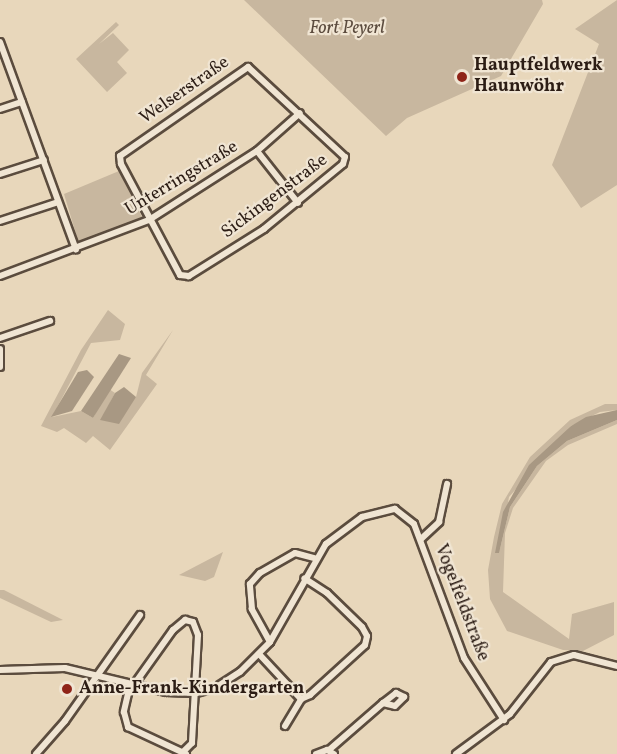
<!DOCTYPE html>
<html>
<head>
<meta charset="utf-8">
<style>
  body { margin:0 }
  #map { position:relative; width:617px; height:754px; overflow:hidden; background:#e8d7bb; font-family:Vollkorn,serif }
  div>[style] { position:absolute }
  .green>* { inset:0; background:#c8b79f }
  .water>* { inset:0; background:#a89883 }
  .roads { filter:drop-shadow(2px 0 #5b4c3e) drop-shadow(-2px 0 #5b4c3e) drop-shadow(0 2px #5b4c3e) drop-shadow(0 -2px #5b4c3e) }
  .street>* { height:6px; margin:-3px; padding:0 3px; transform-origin:3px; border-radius:3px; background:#f0e5d3 }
  .dots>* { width:16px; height:16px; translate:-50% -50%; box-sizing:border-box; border:3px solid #f0e5d3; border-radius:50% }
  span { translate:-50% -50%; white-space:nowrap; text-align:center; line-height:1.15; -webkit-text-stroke:4.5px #f0e5d3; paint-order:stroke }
  .park-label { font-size:18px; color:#5b4b3e; font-style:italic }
  .poi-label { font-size:18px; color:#2c1d15; font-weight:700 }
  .left { translate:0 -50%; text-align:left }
  .street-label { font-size:18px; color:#2c1d15 }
</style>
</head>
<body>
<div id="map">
  <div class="green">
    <i style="clip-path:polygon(244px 0,542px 0,543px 4px,501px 76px,407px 118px,386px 136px)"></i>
    <i style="clip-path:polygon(617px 0,617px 185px,581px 208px,552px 165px,599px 44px,575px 29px)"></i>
    <i style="clip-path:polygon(116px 22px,119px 25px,99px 44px,113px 33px,129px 50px,117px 62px,127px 73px,107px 92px,76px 59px)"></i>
    <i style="clip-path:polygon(119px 171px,142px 217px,79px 244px,64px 194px)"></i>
    <i style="clip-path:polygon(108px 310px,125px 324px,120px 340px,91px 343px,52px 417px,81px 411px,93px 418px,109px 389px,115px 393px,101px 420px,136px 397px,142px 373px,173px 330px,146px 375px,157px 384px,110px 450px,93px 436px,86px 443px,64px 428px,57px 432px,41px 426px,81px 350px)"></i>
    <i style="clip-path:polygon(605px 404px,617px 404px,617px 410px,600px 412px,571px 426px,509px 497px,499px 553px,510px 507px,537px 466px,567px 441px,617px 420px,617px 424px,568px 445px,546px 461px,513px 508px,505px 533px,503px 592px,569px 639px,572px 614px,614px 602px,614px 635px,583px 651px,563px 650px,507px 631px,490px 599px,488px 570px,494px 537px,502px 504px,530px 457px,570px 420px)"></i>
    <i style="clip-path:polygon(223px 552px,214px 577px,205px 581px,179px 575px)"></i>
    <i style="clip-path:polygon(0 590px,4px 590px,63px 620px,51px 622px,0 598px)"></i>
  </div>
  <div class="water">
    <i style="clip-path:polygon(119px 354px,131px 358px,93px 418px,81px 411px)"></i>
    <i style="clip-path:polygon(87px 370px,94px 377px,72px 411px,51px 417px,78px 372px)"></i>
    <i style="clip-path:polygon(124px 387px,136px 397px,119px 424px,100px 420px,115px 393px)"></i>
    <i style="clip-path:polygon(617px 410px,617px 420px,567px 441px,537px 466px,510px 507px,499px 553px,495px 553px,503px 512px,529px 465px,571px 426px,586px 417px)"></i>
  </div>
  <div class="roads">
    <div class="street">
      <i style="left:0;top:42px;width:221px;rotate:69.9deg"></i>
      <i style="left:248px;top:67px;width:132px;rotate:42.9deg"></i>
      <i style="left:345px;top:157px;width:7px;rotate:106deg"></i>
      <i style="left:343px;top:164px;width:102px;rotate:140.6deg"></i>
      <i style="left:264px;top:229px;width:89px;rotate:147.9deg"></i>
      <i style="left:189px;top:276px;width:9px;rotate:-174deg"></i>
      <i style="left:180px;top:275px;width:126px;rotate:-118deg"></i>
      <i style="left:121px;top:164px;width:8px;rotate:-97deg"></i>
      <i style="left:120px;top:156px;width:156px;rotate:-34.8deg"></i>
      <i style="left:0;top:109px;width:23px;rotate:-18deg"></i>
      <i style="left:257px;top:151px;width:66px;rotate:51.7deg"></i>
      <i style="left:0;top:174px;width:46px;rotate:-17.7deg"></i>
      <i style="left:0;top:221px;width:61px;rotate:-18.1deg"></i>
      <i style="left:0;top:276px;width:159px;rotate:-20.6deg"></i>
      <i style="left:149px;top:220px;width:128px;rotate:-32.6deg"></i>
      <i style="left:257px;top:151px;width:57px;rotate:-41.5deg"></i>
      <i style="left:0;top:338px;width:53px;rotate:-18.8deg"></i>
      <i style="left:0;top:349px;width:18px;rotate:90deg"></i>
      <i style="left:421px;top:539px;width:25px;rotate:-43deg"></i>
      <i style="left:439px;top:522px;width:39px;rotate:-78deg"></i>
      <i style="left:270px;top:642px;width:38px;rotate:-119deg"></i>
      <i style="left:252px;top:609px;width:25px;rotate:-95deg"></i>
      <i style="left:250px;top:584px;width:15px;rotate:-48deg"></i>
      <i style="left:260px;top:573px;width:40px;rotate:-29.7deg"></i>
      <i style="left:295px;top:553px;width:20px;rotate:15deg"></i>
      <i style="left:259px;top:654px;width:62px;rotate:47deg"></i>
      <i style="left:301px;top:699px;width:10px;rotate:-24deg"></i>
      <i style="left:310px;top:695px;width:74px;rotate:-42.3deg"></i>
      <i style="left:365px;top:645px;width:9px;rotate:-77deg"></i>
      <i style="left:367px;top:636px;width:10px;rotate:-119deg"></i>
      <i style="left:362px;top:627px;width:49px;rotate:-135.8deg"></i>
      <i style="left:327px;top:593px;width:27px;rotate:-147deg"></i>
      <i style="left:0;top:670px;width:65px;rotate:-1.8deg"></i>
      <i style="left:65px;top:668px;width:104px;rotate:13.4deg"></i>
      <i style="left:166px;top:692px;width:30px;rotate:2deg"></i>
      <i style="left:196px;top:693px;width:20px;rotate:-15deg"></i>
      <i style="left:215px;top:688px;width:30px;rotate:-33deg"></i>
      <i style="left:240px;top:672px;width:42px;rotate:-45deg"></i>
      <i style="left:270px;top:642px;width:113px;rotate:-60.3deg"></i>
      <i style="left:326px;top:544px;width:45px;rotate:-36.9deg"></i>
      <i style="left:362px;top:517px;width:34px;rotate:-14deg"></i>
      <i style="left:395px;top:509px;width:24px;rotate:38deg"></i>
      <i style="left:414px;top:524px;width:143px;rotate:69.5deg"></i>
      <i style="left:464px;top:658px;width:74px;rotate:57.2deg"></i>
      <i style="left:130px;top:685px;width:28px;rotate:103deg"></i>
      <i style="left:124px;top:712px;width:16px;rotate:75deg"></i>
      <i style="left:128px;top:727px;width:64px;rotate:25deg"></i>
      <i style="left:133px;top:686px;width:69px;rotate:-54.5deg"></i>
      <i style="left:173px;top:630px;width:16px;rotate:-40deg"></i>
      <i style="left:185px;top:620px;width:8px;rotate:14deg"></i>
      <i style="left:193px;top:622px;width:14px;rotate:69deg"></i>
      <i style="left:198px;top:635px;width:108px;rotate:93.2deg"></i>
      <i style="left:192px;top:743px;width:13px;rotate:135deg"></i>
      <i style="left:285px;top:726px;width:31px;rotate:-59deg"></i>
      <i style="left:329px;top:750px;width:72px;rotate:-41deg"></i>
      <i style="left:383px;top:703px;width:12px;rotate:14deg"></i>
      <i style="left:395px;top:706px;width:13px;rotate:-45deg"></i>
      <i style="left:404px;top:697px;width:9px;rotate:-153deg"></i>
      <i style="left:396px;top:693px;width:16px;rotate:142deg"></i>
      <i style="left:36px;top:754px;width:44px;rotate:-48.7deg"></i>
      <i style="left:65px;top:721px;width:130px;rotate:-54.7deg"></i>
      <i style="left:316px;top:754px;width:12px;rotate:-20deg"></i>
      <i style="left:327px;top:750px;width:8px;rotate:30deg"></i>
      <i style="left:456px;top:754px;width:67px;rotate:-36.5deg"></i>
      <i style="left:510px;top:714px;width:66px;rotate:-51.7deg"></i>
      <i style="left:551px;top:662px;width:24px;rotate:-17deg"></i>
      <i style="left:574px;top:655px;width:44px;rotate:14.3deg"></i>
    </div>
  </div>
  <div class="dots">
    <i style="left:462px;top:77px;background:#8f2418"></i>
    <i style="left:67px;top:689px;background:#8f2418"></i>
  </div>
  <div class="park-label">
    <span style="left:347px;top:29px">Fort Peyerl</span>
  </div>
  <div class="poi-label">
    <span class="left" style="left:474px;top:77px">Hauptfeldwerk<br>Haunwöhr</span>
    <span class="left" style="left:79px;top:689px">Anne-Frank-Kindergarten</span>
  </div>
  <div class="street-label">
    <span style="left:185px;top:91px;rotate:-35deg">Welserstraße</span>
    <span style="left:182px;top:179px;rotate:-31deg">Unterringstraße</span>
    <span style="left:275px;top:197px;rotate:-37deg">Sickingenstraße</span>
    <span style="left:461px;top:603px;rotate:69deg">Vogelfeldstraße</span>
  </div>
</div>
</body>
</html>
